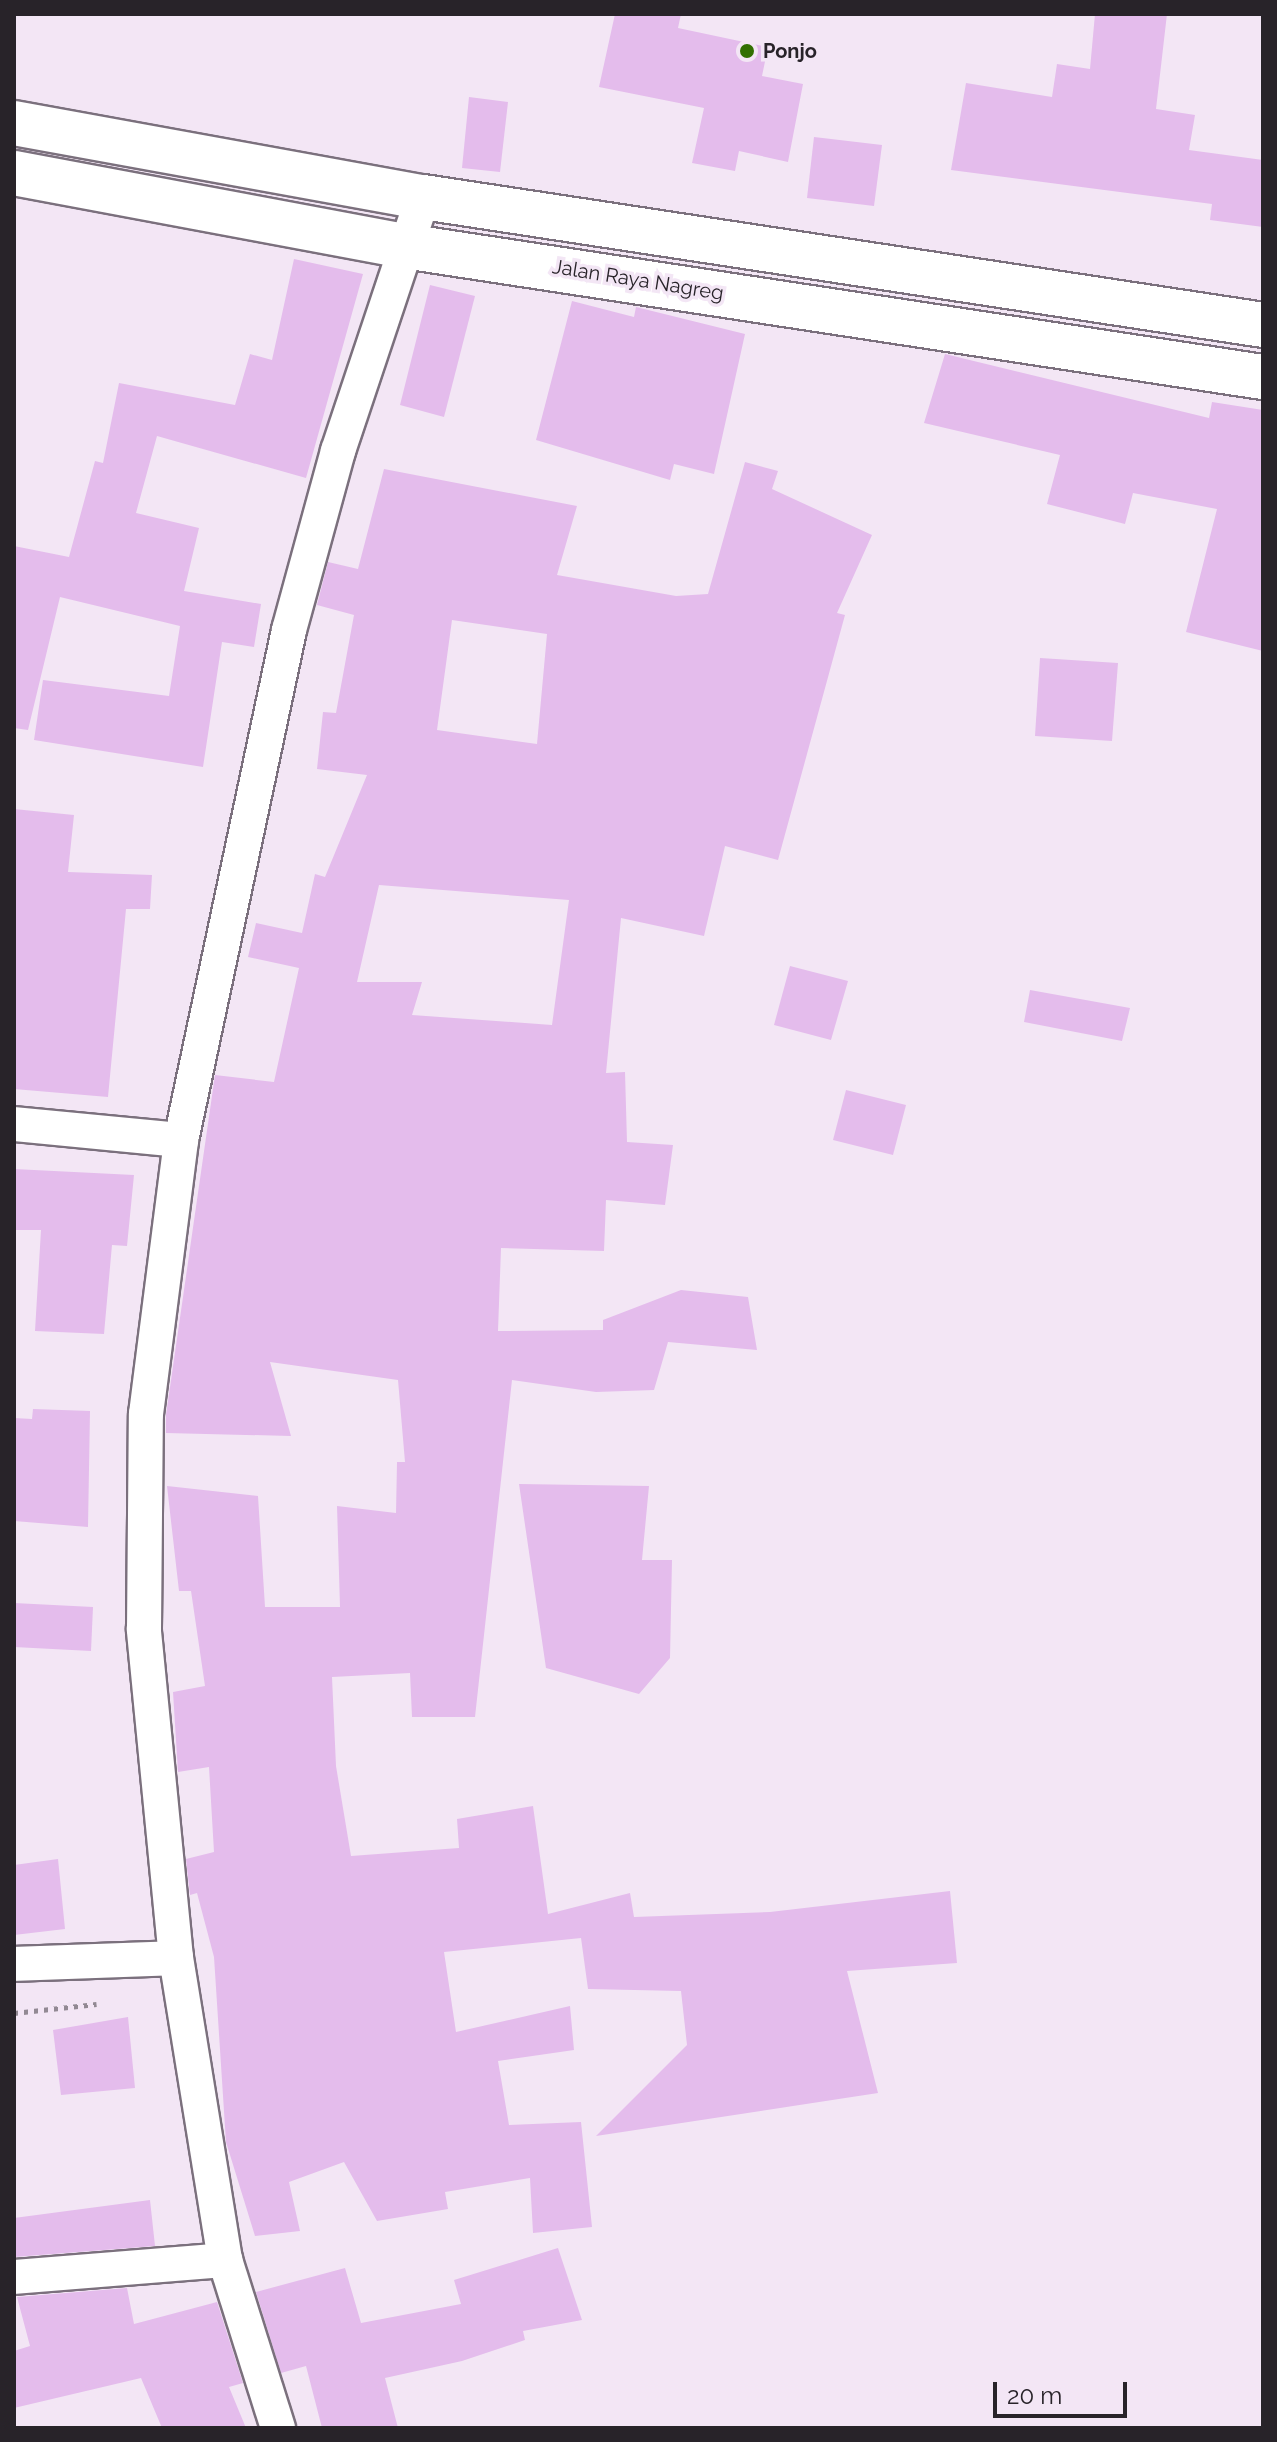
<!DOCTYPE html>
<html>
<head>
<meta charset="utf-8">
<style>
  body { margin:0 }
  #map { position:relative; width:1277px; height:2442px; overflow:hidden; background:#f3e6f5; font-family:Raleway,sans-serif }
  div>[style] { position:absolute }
  .building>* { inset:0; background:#e4bcec }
  .path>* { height:5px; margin-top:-2.5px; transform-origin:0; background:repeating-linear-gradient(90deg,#928993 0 4px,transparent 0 10px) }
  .roads { filter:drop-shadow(2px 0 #7b707d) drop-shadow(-2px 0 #7b707d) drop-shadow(0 2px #7b707d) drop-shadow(0 -2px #7b707d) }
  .minor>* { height:34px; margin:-17px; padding:0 17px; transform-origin:17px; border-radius:17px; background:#fff }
  .trunk>* { height:44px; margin:-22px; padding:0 22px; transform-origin:22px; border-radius:22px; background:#fff }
  .dots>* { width:22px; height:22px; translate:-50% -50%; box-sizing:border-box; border:4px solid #f3e6f5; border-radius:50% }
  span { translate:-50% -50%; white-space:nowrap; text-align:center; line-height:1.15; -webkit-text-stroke:7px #f3e6f5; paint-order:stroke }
  .poi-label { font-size:20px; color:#282329; font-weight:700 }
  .left { translate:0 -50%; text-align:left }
  .street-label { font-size:20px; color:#282329 }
  .frame { position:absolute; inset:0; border:16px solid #282329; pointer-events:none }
  .scale { position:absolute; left:993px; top:2382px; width:134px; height:36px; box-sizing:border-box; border:4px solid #282329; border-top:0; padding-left:10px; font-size:24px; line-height:28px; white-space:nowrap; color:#282329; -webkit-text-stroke:6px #f3e6f5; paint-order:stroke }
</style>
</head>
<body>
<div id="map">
  <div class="building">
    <i style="clip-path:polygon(615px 14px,681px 14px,678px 28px,768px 47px,762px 76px,803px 84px,788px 162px,739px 151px,735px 171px,692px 163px,704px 108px,599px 87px)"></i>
    <i style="clip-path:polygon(1095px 14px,1167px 14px,1156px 109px,1195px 115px,1189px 150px,1263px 160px,1263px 227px,1210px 220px,1212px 204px,951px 170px,966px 83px,1052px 97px,1057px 64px,1090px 69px)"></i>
    <i style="clip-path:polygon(469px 97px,508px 102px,500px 172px,462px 168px)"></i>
    <i style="clip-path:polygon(814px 137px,882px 145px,874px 206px,807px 198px)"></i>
    <i style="clip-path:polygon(294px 259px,363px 274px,306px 478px,157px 436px,136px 513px,199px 528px,184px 591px,261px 604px,254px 647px,222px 642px,203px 767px,34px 740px,43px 680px,169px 696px,180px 626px,60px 597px,28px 730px,14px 728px,14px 546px,69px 557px,95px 461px,103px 463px,119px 383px,235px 405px,250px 354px,272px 360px)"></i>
    <i style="clip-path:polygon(430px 285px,475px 296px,444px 417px,400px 405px)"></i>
    <i style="clip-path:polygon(572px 301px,634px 317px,636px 307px,745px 334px,714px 474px,674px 464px,670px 480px,536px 440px)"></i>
    <i style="clip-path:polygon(945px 354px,1209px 418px,1212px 402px,1263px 410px,1263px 651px,1186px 632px,1217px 509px,1133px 493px,1125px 524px,1047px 504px,1060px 455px,924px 423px)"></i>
    <i style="clip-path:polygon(evenodd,745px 462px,778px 471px,772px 489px,872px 535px,837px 613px,845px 615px,778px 860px,725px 846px,704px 936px,621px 918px,606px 1073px,625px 1072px,627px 1142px,673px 1145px,665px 1205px,606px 1200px,604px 1251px,501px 1248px,498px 1331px,603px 1330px,603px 1320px,681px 1290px,748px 1297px,757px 1350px,668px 1342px,654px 1390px,596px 1392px,512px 1380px,475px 1717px,412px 1717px,410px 1673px,332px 1677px,336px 1766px,351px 1856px,459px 1848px,457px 1819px,533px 1806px,548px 1914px,630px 1893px,634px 1917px,770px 1912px,950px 1891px,957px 1963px,847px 1971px,878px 2093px,596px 2136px,687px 2045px,681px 1991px,588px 1989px,581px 1938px,444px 1952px,456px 2032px,570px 2006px,574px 2050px,498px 2061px,509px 2125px,581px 2122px,592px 2227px,533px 2233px,530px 2178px,445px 2192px,448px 2209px,377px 2221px,344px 2162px,289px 2182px,300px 2231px,255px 2236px,226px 2142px,214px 1957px,197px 1893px,190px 1895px,186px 1859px,214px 1852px,209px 1767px,178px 1772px,173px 1692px,205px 1686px,191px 1591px,179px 1591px,167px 1486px,258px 1496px,265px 1607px,340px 1607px,337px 1506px,396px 1513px,397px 1462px,405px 1462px,398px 1380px,270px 1362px,291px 1436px,166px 1433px,166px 1415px,215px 1075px,274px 1082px,299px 968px,248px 957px,256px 923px,302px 933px,315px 874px,325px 877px,367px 775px,317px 769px,323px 712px,336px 713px,354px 615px,317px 605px,328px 562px,358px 569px,384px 469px,577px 506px,557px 575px,676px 596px,708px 594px,745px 462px,452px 620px,547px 634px,537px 744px,437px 730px,452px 620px,745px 462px,379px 885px,569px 900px,552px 1025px,412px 1015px,422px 982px,357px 982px,379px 885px)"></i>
    <i style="clip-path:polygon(1040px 658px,1118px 663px,1112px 741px,1035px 736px)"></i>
    <i style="clip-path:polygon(14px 809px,74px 815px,68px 872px,152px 875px,150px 909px,126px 909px,108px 1097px,14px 1089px)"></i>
    <i style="clip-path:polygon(790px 966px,848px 981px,831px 1040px,774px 1025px)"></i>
    <i style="clip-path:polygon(1030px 990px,1130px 1008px,1122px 1041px,1024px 1022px)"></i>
    <i style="clip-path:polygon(846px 1090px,906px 1105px,893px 1155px,833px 1140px)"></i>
    <i style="clip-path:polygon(14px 1169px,134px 1175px,127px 1246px,112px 1245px,104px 1334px,35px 1331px,41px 1230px,14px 1230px)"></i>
    <i style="clip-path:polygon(33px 1409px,90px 1411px,88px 1527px,14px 1521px,14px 1418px,32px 1419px)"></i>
    <i style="clip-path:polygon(519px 1484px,649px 1486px,642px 1560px,672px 1560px,670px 1658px,639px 1694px,546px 1668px)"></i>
    <i style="clip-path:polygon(14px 1603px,93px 1607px,91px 1651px,14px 1647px)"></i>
    <i style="clip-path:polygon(58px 1859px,65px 1929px,14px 1935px,14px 1865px)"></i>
    <i style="clip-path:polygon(128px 2017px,135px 2088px,61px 2095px,53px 2030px)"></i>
    <i style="clip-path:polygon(150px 2200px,155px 2246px,14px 2257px,14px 2218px)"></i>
    <i style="clip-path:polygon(558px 2248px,582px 2320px,523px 2331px,525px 2340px,462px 2361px,385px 2378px,398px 2428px,322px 2428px,306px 2366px,281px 2373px,256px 2292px,345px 2268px,361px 2323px,461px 2304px,454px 2280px)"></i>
    <i style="clip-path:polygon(127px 2288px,134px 2324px,217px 2302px,243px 2383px,229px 2387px,246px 2428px,162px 2428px,141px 2378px,14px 2408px,14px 2351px,30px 2346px,17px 2297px)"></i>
  </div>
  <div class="path">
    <i style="left:14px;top:2013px;width:83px;rotate:-6.2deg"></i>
  </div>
  <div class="roads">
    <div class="minor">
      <i style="left:14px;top:1124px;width:168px;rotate:5.5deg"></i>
      <i style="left:14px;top:1964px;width:162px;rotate:-2.1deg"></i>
      <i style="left:14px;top:2277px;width:212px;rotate:-4.6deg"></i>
      <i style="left:278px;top:2428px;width:176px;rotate:-107.5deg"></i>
      <i style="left:225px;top:2260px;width:306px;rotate:-99.2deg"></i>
      <i style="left:176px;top:1958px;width:331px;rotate:-95.6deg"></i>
      <i style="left:144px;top:1629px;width:215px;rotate:-89.5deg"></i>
      <i style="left:146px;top:1414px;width:276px;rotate:-82.7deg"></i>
      <i style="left:181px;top:1140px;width:521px;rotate:-78.04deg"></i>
      <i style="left:289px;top:630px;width:186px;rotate:-74.7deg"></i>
      <i style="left:338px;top:451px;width:268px;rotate:-71.5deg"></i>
    </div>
    <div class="trunk">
      <i style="left:14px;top:123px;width:416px;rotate:10.3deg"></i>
      <i style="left:423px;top:197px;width:850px;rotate:8.66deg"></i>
      <i style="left:14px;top:173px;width:404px;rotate:10.6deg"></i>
      <i style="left:411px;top:247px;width:862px;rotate:8.68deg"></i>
    </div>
  </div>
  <div class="dots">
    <i style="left:747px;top:51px;background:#327002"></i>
  </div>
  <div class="poi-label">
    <span class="left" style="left:763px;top:51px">Ponjo</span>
  </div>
  <div class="street-label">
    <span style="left:638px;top:280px;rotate:9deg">Jalan Raya Nagreg</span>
  </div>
  <div class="frame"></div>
  <div class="scale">20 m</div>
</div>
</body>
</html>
